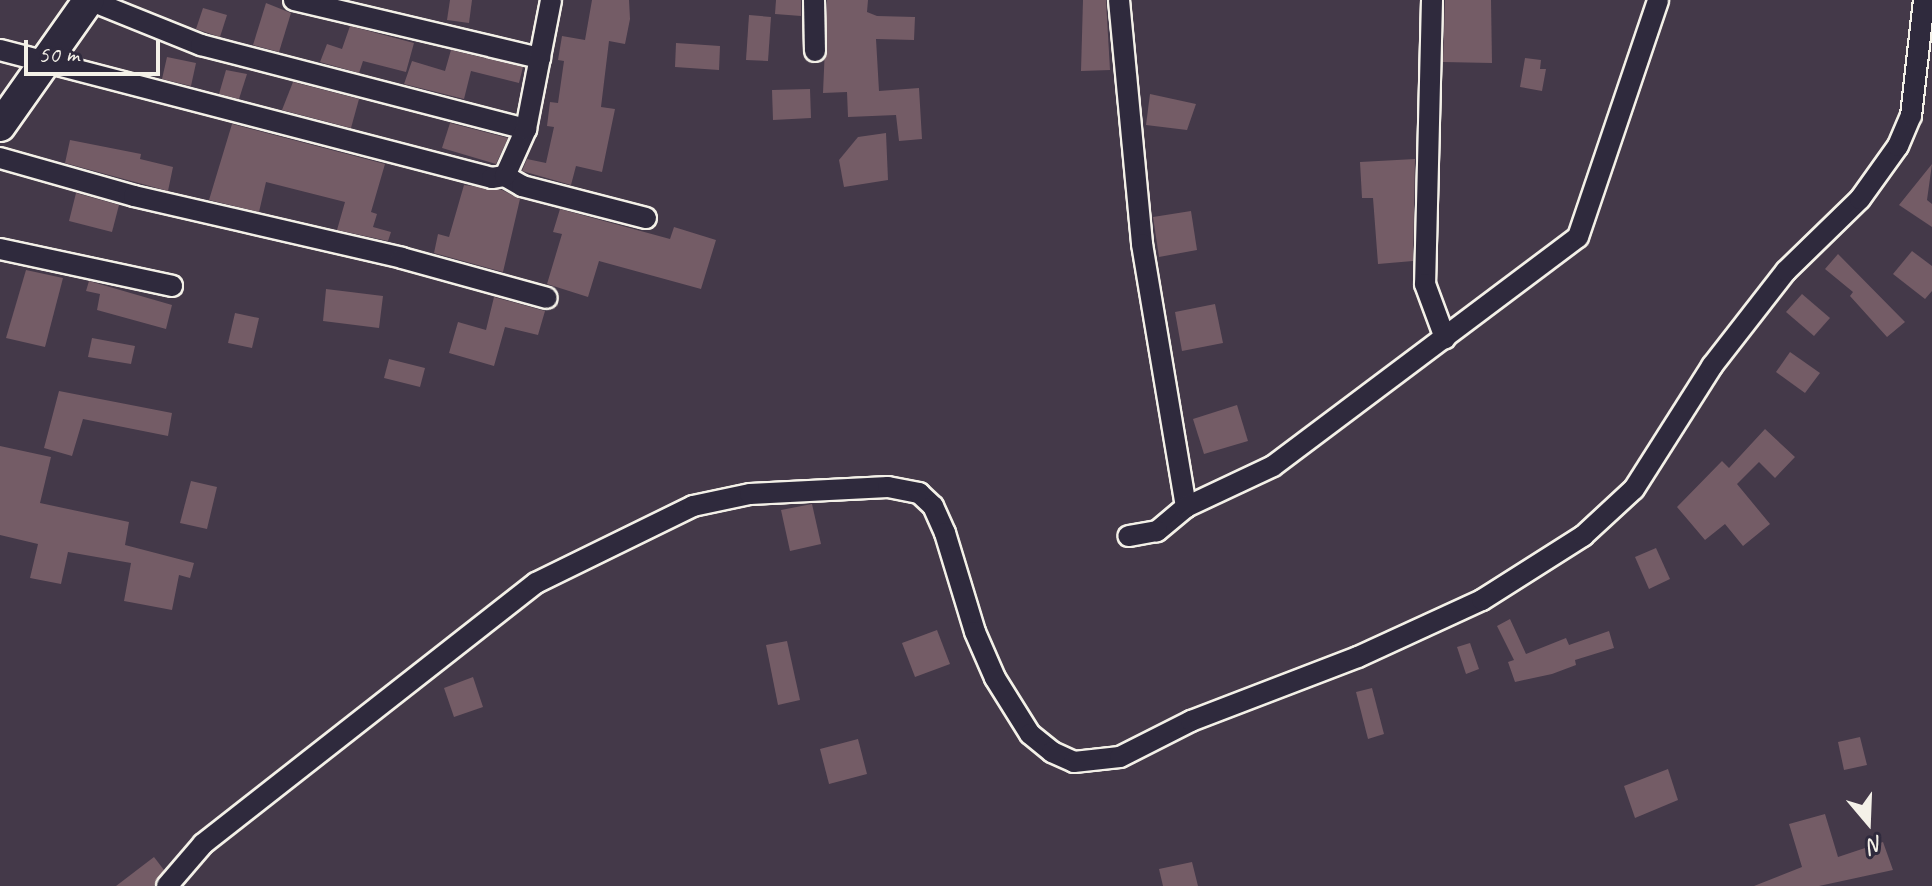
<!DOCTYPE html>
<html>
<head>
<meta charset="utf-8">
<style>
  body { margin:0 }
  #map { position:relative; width:1932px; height:886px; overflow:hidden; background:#443949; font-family:Caveat,sans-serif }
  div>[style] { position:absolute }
  .building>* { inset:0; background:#745c66 }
  .roads { filter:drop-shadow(2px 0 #f4f1e8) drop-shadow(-2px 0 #f4f1e8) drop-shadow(0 2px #f4f1e8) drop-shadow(0 -2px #f4f1e8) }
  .minor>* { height:20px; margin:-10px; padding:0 10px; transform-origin:10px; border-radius:10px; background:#2f2a3d }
  .highway>* { height:30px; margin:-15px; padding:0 15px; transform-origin:15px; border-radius:15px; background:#2f2a3d }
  span { translate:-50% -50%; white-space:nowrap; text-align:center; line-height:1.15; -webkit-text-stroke:8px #2f2a3d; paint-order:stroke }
  .north { position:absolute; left:1828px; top:782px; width:80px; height:80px; -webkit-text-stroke:6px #2f2a3d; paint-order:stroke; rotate:161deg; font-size:22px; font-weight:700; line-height:32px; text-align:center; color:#f4f1e8 }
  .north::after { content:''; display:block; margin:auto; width:28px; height:36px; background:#f4f1e8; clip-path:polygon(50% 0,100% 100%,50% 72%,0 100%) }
  .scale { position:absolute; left:24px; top:40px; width:136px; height:36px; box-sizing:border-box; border:4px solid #f4f1e8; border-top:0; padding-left:10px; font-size:24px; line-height:28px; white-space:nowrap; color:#f4f1e8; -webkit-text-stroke:6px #2f2a3d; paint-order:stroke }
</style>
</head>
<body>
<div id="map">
  <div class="building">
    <i style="clip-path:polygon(450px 0,472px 0,469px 23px,447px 20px)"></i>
    <i style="clip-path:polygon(592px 0,629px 0,630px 19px,625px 44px,609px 41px,601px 107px,615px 109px,602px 172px,576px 166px,571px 185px,522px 171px,527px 159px,546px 163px,554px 127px,547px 126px,550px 102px,558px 103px,564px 61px,558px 60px,562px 36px,585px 40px)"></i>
    <i style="clip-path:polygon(776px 0,801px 0,801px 16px,775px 14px)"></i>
    <i style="clip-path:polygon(827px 0,868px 0,867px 12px,877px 16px,915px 17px,914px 40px,876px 39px,879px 91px,919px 88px,922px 139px,899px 141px,896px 115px,848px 117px,847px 92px,823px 93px)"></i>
    <i style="clip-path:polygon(1083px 0,1106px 0,1110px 70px,1081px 71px)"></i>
    <i style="clip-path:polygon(1445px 0,1491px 0,1492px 63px,1443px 62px)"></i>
    <i style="clip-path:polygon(266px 3px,291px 13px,279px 52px,253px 45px)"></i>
    <i style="clip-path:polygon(203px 8px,227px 15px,220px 37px,196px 29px)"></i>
    <i style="clip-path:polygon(749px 15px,771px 17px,768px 61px,746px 60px)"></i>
    <i style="clip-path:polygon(350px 26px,414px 43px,406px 72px,363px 61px,359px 73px,320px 62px,327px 44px,342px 49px)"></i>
    <i style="clip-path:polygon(676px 43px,720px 46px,719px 70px,675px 67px)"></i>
    <i style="clip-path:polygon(451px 50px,523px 67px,519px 83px,471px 71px,464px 99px,404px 84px,412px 61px,445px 71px)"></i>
    <i style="clip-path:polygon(167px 57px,196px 63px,191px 86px,162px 79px)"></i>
    <i style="clip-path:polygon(1525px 58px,1541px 60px,1540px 69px,1546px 69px,1542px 91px,1520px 87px)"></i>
    <i style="clip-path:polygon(226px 70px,247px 74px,239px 99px,219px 94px)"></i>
    <i style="clip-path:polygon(293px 82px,359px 99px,351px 128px,282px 110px)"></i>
    <i style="clip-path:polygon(810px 89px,811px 118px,773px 120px,772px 90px)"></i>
    <i style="clip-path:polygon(1150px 94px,1196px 104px,1187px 130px,1146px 125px)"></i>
    <i style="clip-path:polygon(450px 123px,508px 138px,496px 164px,442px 148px)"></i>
    <i style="clip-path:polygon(232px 124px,385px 164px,371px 212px,377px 214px,373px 227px,391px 232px,388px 241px,337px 230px,345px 202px,266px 182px,259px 212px,209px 200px)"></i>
    <i style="clip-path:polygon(886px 133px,888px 180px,844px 187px,839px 160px,858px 137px)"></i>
    <i style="clip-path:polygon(70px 140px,141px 154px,140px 159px,173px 167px,168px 191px,65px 163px)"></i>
    <i style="clip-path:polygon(1415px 159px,1413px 261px,1378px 264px,1373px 198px,1362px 198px,1360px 162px)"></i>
    <i style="clip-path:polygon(1932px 164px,1927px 200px,1932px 204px,1932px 227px,1899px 205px)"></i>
    <i style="clip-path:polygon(464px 185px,502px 190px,520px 199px,503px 272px,434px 253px,438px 234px,449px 237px)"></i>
    <i style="clip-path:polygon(76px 193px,119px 205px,112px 232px,69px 221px)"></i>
    <i style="clip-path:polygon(560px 209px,670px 239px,674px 227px,716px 240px,701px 289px,599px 261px,588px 297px,547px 284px,562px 234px,553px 232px)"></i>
    <i style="clip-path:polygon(1191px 211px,1197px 250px,1159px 257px,1153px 217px)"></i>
    <i style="clip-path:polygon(1912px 251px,1932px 266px,1932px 291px,1925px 299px,1893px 274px)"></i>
    <i style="clip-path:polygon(1838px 254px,1905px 322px,1887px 337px,1850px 296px,1853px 292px,1825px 269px)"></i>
    <i style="clip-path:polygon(26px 270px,63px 278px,45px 347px,6px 338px)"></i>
    <i style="clip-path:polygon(89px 281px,172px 305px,166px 329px,97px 310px,100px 294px,86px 291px)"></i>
    <i style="clip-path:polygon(326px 289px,383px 296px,379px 328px,323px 321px)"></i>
    <i style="clip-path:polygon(1802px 294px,1830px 318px,1814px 336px,1786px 312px)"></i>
    <i style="clip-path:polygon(494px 297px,545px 311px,538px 335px,505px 327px,494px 366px,449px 353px,458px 322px,486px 330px)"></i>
    <i style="clip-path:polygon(1215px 304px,1223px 343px,1182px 351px,1175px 312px)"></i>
    <i style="clip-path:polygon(235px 313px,259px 318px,252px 348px,228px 343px)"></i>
    <i style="clip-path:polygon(92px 338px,135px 346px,131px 364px,88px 357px)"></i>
    <i style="clip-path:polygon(1790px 352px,1820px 373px,1805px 393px,1776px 372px)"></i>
    <i style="clip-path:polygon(389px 359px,425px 368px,420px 387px,384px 378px)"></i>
    <i style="clip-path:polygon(59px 391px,172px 413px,168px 436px,83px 419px,72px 456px,44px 448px)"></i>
    <i style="clip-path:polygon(1237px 405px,1248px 441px,1204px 454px,1193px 419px)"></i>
    <i style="clip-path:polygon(1765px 429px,1795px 457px,1775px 478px,1759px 462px,1737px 484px,1770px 524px,1743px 546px,1725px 524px,1705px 540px,1677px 507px,1722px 461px,1729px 468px)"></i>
    <i style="clip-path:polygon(0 446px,51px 457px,40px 503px,129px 522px,125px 545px,194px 563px,190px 578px,179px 575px,172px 610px,124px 601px,131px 563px,68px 552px,61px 584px,30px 578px,38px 544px,0 535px)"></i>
    <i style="clip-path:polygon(191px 481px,217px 487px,207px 529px,180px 523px)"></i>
    <i style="clip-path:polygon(812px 504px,821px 544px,790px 551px,781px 510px)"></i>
    <i style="clip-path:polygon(1656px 548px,1670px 579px,1649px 589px,1635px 557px)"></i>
    <i style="clip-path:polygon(1510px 619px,1526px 654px,1566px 638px,1569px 645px,1609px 631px,1614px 648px,1575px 660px,1576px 665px,1552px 674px,1515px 682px,1508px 662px,1514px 660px,1497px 626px)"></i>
    <i style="clip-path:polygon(937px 630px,950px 664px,915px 677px,902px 643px)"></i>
    <i style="clip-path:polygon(787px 641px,800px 700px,778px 705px,766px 645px)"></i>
    <i style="clip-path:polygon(1470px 643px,1479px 669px,1466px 674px,1457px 647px)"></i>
    <i style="clip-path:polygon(473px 677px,483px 707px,454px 717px,444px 688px)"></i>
    <i style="clip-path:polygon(1372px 688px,1384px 734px,1368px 739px,1356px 692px)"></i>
    <i style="clip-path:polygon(1860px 737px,1867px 765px,1844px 770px,1838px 742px)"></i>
    <i style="clip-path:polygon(858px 739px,867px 774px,829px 784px,820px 749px)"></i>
    <i style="clip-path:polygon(1668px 769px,1678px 800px,1635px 818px,1624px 786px)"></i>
    <i style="clip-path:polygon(1825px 814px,1838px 857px,1883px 842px,1893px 870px,1819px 886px,1754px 886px,1802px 867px,1789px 824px)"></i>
    <i style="clip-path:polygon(154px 857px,164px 870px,154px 886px,116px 886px)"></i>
    <i style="clip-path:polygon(1192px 862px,1198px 886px,1163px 886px,1159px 869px)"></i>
  </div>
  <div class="roads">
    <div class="minor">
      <i style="left:89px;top:0;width:121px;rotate:21.9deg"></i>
      <i style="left:201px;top:45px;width:336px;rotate:14.5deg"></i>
      <i style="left:294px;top:0;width:253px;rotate:13.3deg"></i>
      <i style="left:814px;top:0;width:51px;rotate:88.9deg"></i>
      <i style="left:1119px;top:0;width:245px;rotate:84.6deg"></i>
      <i style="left:1142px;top:244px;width:267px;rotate:80.5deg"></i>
      <i style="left:1186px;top:507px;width:38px;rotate:140deg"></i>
      <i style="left:1157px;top:531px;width:29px;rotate:170deg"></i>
      <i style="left:1432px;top:0;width:284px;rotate:91.4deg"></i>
      <i style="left:1425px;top:284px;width:58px;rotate:69.7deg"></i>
      <i style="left:0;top:50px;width:508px;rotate:14.58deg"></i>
      <i style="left:492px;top:178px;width:13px;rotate:-9deg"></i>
      <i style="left:505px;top:176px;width:20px;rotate:30deg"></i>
      <i style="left:522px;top:186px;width:128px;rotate:14.5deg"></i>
      <i style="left:0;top:158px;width:139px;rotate:15.8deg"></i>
      <i style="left:134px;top:196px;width:275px;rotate:13deg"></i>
      <i style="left:402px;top:258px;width:150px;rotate:15.4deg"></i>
      <i style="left:505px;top:176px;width:51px;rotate:-65.9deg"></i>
      <i style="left:526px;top:129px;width:131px;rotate:-79deg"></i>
      <i style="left:0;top:249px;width:176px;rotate:12.1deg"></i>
      <i style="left:1186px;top:507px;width:96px;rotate:-25.2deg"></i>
      <i style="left:1273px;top:466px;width:381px;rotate:-36.9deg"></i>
      <i style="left:1578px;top:237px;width:250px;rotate:-71.3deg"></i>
      <i style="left:167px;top:886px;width:55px;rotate:-49.4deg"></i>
      <i style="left:203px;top:844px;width:423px;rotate:-38.1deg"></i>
      <i style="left:536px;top:583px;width:175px;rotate:-26.1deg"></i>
      <i style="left:693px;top:506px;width:58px;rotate:-11.9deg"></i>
      <i style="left:750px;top:494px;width:138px;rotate:-2.9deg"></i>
      <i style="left:888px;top:487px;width:32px;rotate:11deg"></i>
      <i style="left:919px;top:493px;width:19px;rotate:43deg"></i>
      <i style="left:933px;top:506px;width:30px;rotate:66deg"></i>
      <i style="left:945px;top:533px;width:103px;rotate:73.1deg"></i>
      <i style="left:975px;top:632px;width:50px;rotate:66.5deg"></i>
      <i style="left:995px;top:678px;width:66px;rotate:58deg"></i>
      <i style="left:1030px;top:734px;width:28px;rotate:39deg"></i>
      <i style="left:1052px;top:752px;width:24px;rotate:24deg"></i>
      <i style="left:1074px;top:762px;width:46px;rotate:-6.2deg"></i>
      <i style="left:1120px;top:757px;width:80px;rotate:-26.9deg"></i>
      <i style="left:1191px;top:721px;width:179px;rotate:-21deg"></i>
      <i style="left:1358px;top:657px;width:136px;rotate:-24.7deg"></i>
      <i style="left:1482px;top:600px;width:120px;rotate:-32.4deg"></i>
      <i style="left:1583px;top:536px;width:69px;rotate:-42.7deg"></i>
      <i style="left:1634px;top:489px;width:146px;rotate:-57.6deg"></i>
      <i style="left:1712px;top:366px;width:120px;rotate:-52.1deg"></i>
      <i style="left:1786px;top:271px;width:103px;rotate:-44.2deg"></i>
      <i style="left:1860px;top:199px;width:65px;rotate:-54.4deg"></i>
      <i style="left:1898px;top:146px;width:33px;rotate:-67deg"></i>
      <i style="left:1911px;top:116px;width:117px;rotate:-83.6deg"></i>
    </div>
    <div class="highway">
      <i style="left:0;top:126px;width:154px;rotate:-54.8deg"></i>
    </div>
  </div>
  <div class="north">N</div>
  <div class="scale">50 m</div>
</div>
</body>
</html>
